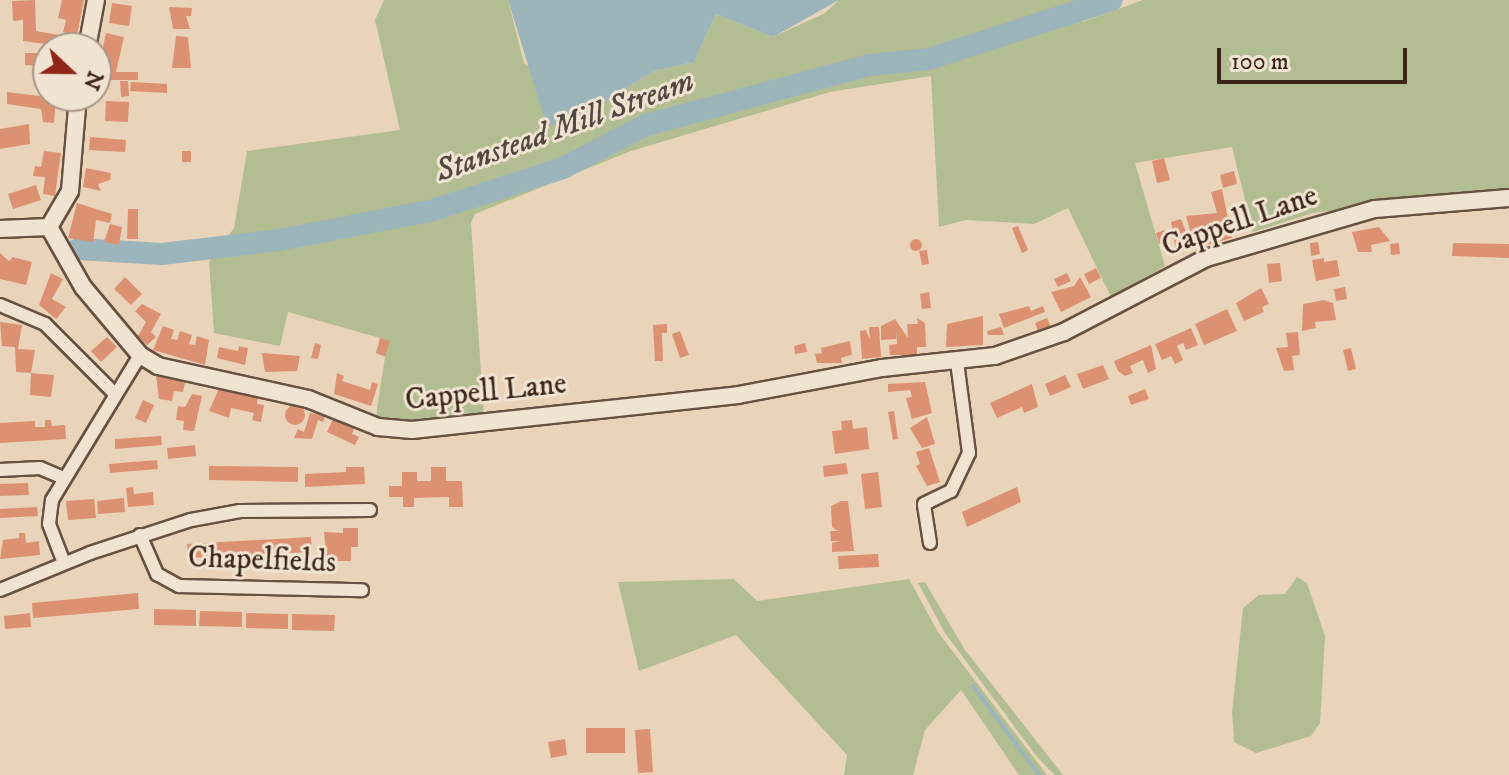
<!DOCTYPE html>
<html>
<head>
<meta charset="utf-8">
<style>
  body { margin:0 }
  #map { position:relative; width:1509px; height:775px; overflow:hidden; background:#e9d4b9; font-family:"IM FELL DW Pica",serif }
  div>[style] { position:absolute }
  .green>* { inset:0; background:#b2be92 }
  .water>* { inset:0; background:#9cb5ba }
  .stream>* { height:4px; margin:-2px; padding:0 2px; transform-origin:2px; border-radius:2px; background:#9cb5ba }
  .river>* { height:22px; margin:-11px; padding:0 11px; transform-origin:11px; border-radius:11px; background:#9cb5ba }
  .building>* { inset:0; background:#dc9272 }
  .round { border-radius:50% }
  .roads { filter:drop-shadow(2px 0 #675141) drop-shadow(-2px 0 #675141) drop-shadow(0 2px #675141) drop-shadow(0 -2px #675141) }
  .street>* { height:12px; margin:-6px; padding:0 6px; transform-origin:6px; border-radius:6px; background:#f1e3d2 }
  .secondary>* { height:16px; margin:-8px; padding:0 8px; transform-origin:8px; border-radius:8px; background:#f1e3d2 }
  span { translate:-50% -50%; white-space:nowrap; text-align:center; line-height:1.15; -webkit-text-stroke:6px #f1e3d2; paint-order:stroke }
  .street-label { font-size:30px; color:#3c2519 }
  .water-label { font-size:32px; color:#544941; font-style:italic }
  .north { position:absolute; left:32px; top:32px; width:80px; height:80px; box-sizing:border-box; background:#f1e3d2; border:2px solid #a99788; border-radius:50%; rotate:112deg; font-size:22px; font-weight:700; line-height:32px; text-align:center; color:#3c2519 }
  .north::after { content:''; display:block; margin:auto; width:28px; height:36px; background:#8f2418; clip-path:polygon(50% 0,100% 100%,50% 72%,0 100%) }
  .scale { position:absolute; left:1217px; top:48px; width:190px; height:36px; box-sizing:border-box; border:4px solid #3c2519; border-top:0; padding-left:10px; font-size:24px; line-height:28px; white-space:nowrap; color:#3c2519; -webkit-text-stroke:6px #f1e3d2; paint-order:stroke }
</style>
</head>
<body>
<div id="map">
  <div class="green">
    <i style="clip-path:polygon(384px 0,508px 0,524px 63px,593px 109px,654px 71px,694px 62px,716px 14px,773px 37px,825px 13px,839px 0,1087px 0,1082px 22px,1143px 0,1509px 0,1509px 189px,1313px 213px,1253px 232px,1232px 147px,1135px 163px,1165px 266px,1111px 297px,1068px 208px,1034px 224px,966px 220px,939px 227px,931px 76px,830px 92px,631px 151px,475px 214px,471px 223px,484px 416px,403px 422px,376px 416px,385px 357px,376px 353px,380px 338px,288px 312px,280px 346px,214px 333px,209px 262px,234px 228px,247px 151px,400px 130px,375px 20px)"></i>
    <i style="clip-path:polygon(1297px 577px,1307px 583px,1325px 636px,1320px 723px,1311px 736px,1256px 753px,1234px 742px,1232px 712px,1243px 608px,1259px 595px,1285px 594px)"></i>
    <i style="clip-path:polygon(734px 579px,757px 601px,909px 579px,938px 632px,1047px 775px,1019px 775px,961px 690px,925px 730px,913px 775px,844px 775px,847px 755px,736px 635px,639px 671px,618px 582px)"></i>
    <i style="clip-path:polygon(925px 582px,965px 650px,1063px 775px,1055px 775px,1037px 757px,945px 633px,918px 583px)"></i>
  </div>
  <div class="water">
    <i style="clip-path:polygon(508px 0,839px 0,773px 37px,716px 14px,694px 62px,654px 71px,593px 109px,547px 127px)"></i>
  </div>
  <div class="stream">
    <i style="left:973px;top:686px;width:111px;rotate:53.4deg"></i>
  </div>
  <div class="river">
    <i style="left:78px;top:249px;width:84px;rotate:3.4deg"></i>
    <i style="left:162px;top:254px;width:118px;rotate:-6.8deg"></i>
    <i style="left:279px;top:240px;width:154px;rotate:-10.9deg"></i>
    <i style="left:430px;top:211px;width:140px;rotate:-17.9deg"></i>
    <i style="left:563px;top:168px;width:93px;rotate:-27.4deg"></i>
    <i style="left:646px;top:125px;width:232px;rotate:-15deg"></i>
    <i style="left:870px;top:65px;width:59px;rotate:-5.8deg"></i>
    <i style="left:929px;top:59px;width:192px;rotate:-17.9deg"></i>
  </div>
  <div class="building">
    <i style="clip-path:polygon(35px 0,36px 31px,77px 38px,75px 48px,23px 41px,23px 20px,13px 21px,12px 1px)"></i>
    <i style="clip-path:polygon(62px 0,84px 0,77px 35px,63px 32px,66px 20px,58px 18px)"></i>
    <i style="clip-path:polygon(112px 3px,132px 6px,129px 26px,109px 23px)"></i>
    <i style="clip-path:polygon(169px 7px,192px 8px,191px 16px,186px 16px,190px 29px,173px 29px)"></i>
    <i style="clip-path:polygon(106px 33px,124px 37px,116px 72px,138px 72px,138px 80px,96px 80px)"></i>
    <i style="clip-path:polygon(176px 36px,188px 37px,191px 68px,172px 68px)"></i>
    <i style="clip-path:polygon(25px 53px,48px 53px,48px 67px,25px 65px)"></i>
    <i style="clip-path:polygon(120px 81px,128px 81px,129px 96px,121px 97px)"></i>
    <i style="clip-path:polygon(131px 82px,167px 84px,167px 93px,130px 91px)"></i>
    <i style="clip-path:polygon(7px 92px,56px 98px,54px 123px,43px 122px,41px 109px,7px 104px)"></i>
    <i style="clip-path:polygon(106px 101px,129px 102px,128px 122px,105px 121px)"></i>
    <i style="clip-path:polygon(29px 124px,30px 144px,0 149px,0 129px)"></i>
    <i style="clip-path:polygon(90px 137px,126px 140px,125px 152px,89px 150px)"></i>
    <i style="clip-path:polygon(44px 151px,61px 153px,55px 196px,43px 194px,45px 177px,33px 176px,35px 166px,41px 167px)"></i>
    <i style="clip-path:polygon(182px 151px,191px 151px,191px 162px,182px 162px)"></i>
    <i style="clip-path:polygon(1164px 158px,1170px 180px,1157px 183px,1152px 161px)"></i>
    <i style="clip-path:polygon(86px 168px,111px 173px,110px 180px,98px 184px,101px 191px,83px 187px)"></i>
    <i style="clip-path:polygon(1234px 171px,1237px 184px,1223px 188px,1220px 175px)"></i>
    <i style="clip-path:polygon(36px 185px,41px 200px,13px 209px,8px 194px)"></i>
    <i style="clip-path:polygon(1222px 189px,1232px 238px,1195px 248px,1186px 216px,1217px 213px,1211px 192px)"></i>
    <i style="clip-path:polygon(77px 203px,112px 214px,110px 223px,96px 220px,93px 242px,68px 238px)"></i>
    <i style="clip-path:polygon(128px 209px,138px 209px,138px 239px,127px 239px)"></i>
    <i style="clip-path:polygon(1181px 219px,1192px 248px,1176px 252px,1171px 222px)"></i>
    <i style="clip-path:polygon(110px 224px,122px 227px,119px 245px,104px 242px)"></i>
    <i style="clip-path:polygon(1018px 226px,1028px 250px,1022px 253px,1012px 228px)"></i>
    <i style="clip-path:polygon(1379px 227px,1390px 241px,1371px 245px,1372px 252px,1358px 252px,1352px 232px)"></i>
    <i style="clip-path:polygon(1165px 230px,1168px 241px,1159px 244px,1156px 233px)"></i>
    <i class="round" style="left:910px;top:239px;width:12px;height:12px"></i>
    <i style="clip-path:polygon(1318px 242px,1320px 254px,1311px 256px,1310px 243px)"></i>
    <i style="clip-path:polygon(1399px 243px,1400px 254px,1391px 255px,1390px 244px)"></i>
    <i style="clip-path:polygon(1453px 243px,1509px 244px,1509px 258px,1452px 256px)"></i>
    <i style="clip-path:polygon(927px 250px,929px 264px,922px 265px,919px 251px)"></i>
    <i style="clip-path:polygon(0 253px,9px 261px,13px 257px,32px 262px,26px 285px,0 279px)"></i>
    <i style="clip-path:polygon(1324px 258px,1324px 262px,1337px 260px,1340px 276px,1316px 281px,1312px 260px)"></i>
    <i style="clip-path:polygon(1280px 263px,1282px 281px,1269px 283px,1267px 264px)"></i>
    <i style="clip-path:polygon(1096px 268px,1101px 278px,1089px 284px,1084px 274px)"></i>
    <i style="clip-path:polygon(51px 273px,63px 279px,52px 299px,66px 307px,56px 319px,39px 305px)"></i>
    <i style="clip-path:polygon(1067px 273px,1071px 281px,1058px 287px,1054px 279px)"></i>
    <i style="clip-path:polygon(125px 277px,142px 294px,131px 305px,114px 289px)"></i>
    <i style="clip-path:polygon(1080px 277px,1091px 297px,1061px 312px,1051px 292px,1074px 286px)"></i>
    <i style="clip-path:polygon(1345px 287px,1347px 299px,1336px 301px,1334px 289px)"></i>
    <i style="clip-path:polygon(1261px 288px,1269px 304px,1262px 307px,1264px 312px,1244px 321px,1236px 303px)"></i>
    <i style="clip-path:polygon(929px 292px,931px 308px,922px 309px,920px 294px)"></i>
    <i style="clip-path:polygon(1324px 300px,1333px 303px,1336px 320px,1315px 322px,1316px 328px,1302px 331px,1303px 304px)"></i>
    <i style="clip-path:polygon(142px 304px,161px 314px,151px 332px,156px 337px,147px 345px,138px 336px,146px 322px,135px 311px)"></i>
    <i style="clip-path:polygon(1029px 306px,1031px 311px,1043px 306px,1045px 312px,1004px 328px,999px 314px)"></i>
    <i style="clip-path:polygon(1227px 309px,1237px 331px,1204px 345px,1195px 324px)"></i>
    <i style="clip-path:polygon(983px 316px,983px 345px,946px 347px,947px 324px)"></i>
    <i style="clip-path:polygon(917px 318px,925px 323px,926px 347px,917px 347px,917px 355px,890px 355px,889px 345px,897px 344px,896px 330px,896px 339px,881px 340px,881px 326px,895px 319px,908px 338px,907px 324px,918px 324px)"></i>
    <i style="clip-path:polygon(1047px 318px,1052px 330px,1039px 334px,1035px 323px)"></i>
    <i style="clip-path:polygon(0 322px,22px 325px,18px 349px,35px 350px,31px 373px,16px 372px,15px 347px,2px 346px)"></i>
    <i style="clip-path:polygon(667px 324px,667px 333px,662px 333px,663px 361px,655px 361px,653px 325px)"></i>
    <i style="clip-path:polygon(163px 326px,174px 330px,171px 339px,177px 340px,180px 331px,192px 335px,189px 344px,195px 345px,197px 336px,209px 340px,205px 365px,153px 350px)"></i>
    <i style="clip-path:polygon(869px 327px,879px 327px,881px 357px,862px 359px,860px 331px,866px 330px,870px 340px)"></i>
    <i style="clip-path:polygon(1001px 327px,1004px 335px,988px 335px,987px 331px)"></i>
    <i style="clip-path:polygon(1191px 328px,1198px 345px,1186px 350px,1183px 343px,1177px 346px,1183px 360px,1175px 364px,1171px 356px,1162px 360px,1155px 344px)"></i>
    <i style="clip-path:polygon(680px 331px,689px 355px,680px 358px,672px 334px)"></i>
    <i style="clip-path:polygon(1298px 332px,1300px 355px,1292px 356px,1294px 370px,1284px 371px,1276px 348px,1288px 347px,1286px 333px)"></i>
    <i style="clip-path:polygon(107px 337px,117px 347px,101px 362px,91px 351px)"></i>
    <i style="clip-path:polygon(380px 338px,390px 341px,385px 356px,376px 353px)"></i>
    <i style="clip-path:polygon(850px 341px,852px 355px,841px 358px,842px 363px,817px 363px,815px 354px,822px 353px,821px 348px)"></i>
    <i style="clip-path:polygon(315px 343px,321px 345px,318px 359px,311px 358px)"></i>
    <i style="clip-path:polygon(805px 343px,807px 352px,795px 354px,794px 346px)"></i>
    <i style="clip-path:polygon(1151px 345px,1156px 369px,1148px 373px,1143px 360px,1130px 366px,1133px 373px,1125px 376px,1118px 371px,1114px 361px)"></i>
    <i style="clip-path:polygon(239px 346px,248px 348px,245px 365px,217px 358px,219px 347px,238px 351px)"></i>
    <i style="clip-path:polygon(1351px 348px,1356px 369px,1348px 371px,1343px 350px)"></i>
    <i style="clip-path:polygon(262px 353px,300px 356px,297px 371px,265px 372px)"></i>
    <i style="clip-path:polygon(1103px 365px,1109px 379px,1083px 389px,1077px 374px)"></i>
    <i style="clip-path:polygon(31px 373px,54px 375px,51px 397px,30px 395px)"></i>
    <i style="clip-path:polygon(337px 373px,344px 376px,342px 381px,370px 390px,372px 382px,378px 384px,371px 406px,334px 394px)"></i>
    <i style="clip-path:polygon(1065px 375px,1071px 387px,1050px 396px,1045px 384px)"></i>
    <i style="clip-path:polygon(156px 376px,185px 382px,183px 392px,174px 391px,172px 401px,159px 399px)"></i>
    <i style="clip-path:polygon(925px 382px,932px 413px,912px 419px,906px 398px,912px 397px,910px 390px,888px 392px,888px 384px)"></i>
    <i style="clip-path:polygon(1032px 384px,1038px 407px,1024px 413px,1022px 407px,997px 418px,990px 403px)"></i>
    <i style="clip-path:polygon(220px 386px,258px 397px,257px 404px,264px 405px,261px 422px,252px 420px,254px 413px,231px 408px,229px 418px,209px 411px)"></i>
    <i style="clip-path:polygon(1145px 389px,1149px 399px,1131px 405px,1128px 396px)"></i>
    <i style="clip-path:polygon(192px 394px,202px 396px,194px 431px,183px 430px,184px 421px,176px 420px,178px 406px,185px 407px)"></i>
    <i style="clip-path:polygon(143px 400px,154px 405px,146px 423px,135px 418px)"></i>
    <i class="round" style="left:285px;top:405px;width:20px;height:20px"></i>
    <i style="clip-path:polygon(894px 411px,898px 439px,893px 440px,888px 412px)"></i>
    <i style="clip-path:polygon(310px 413px,325px 416px,323px 422px,318px 420px,312px 439px,294px 438px,298px 429px,304px 432px)"></i>
    <i style="clip-path:polygon(927px 417px,935px 444px,922px 448px,910px 428px)"></i>
    <i style="clip-path:polygon(333px 419px,354px 429px,352px 434px,359px 437px,355px 445px,327px 432px)"></i>
    <i style="clip-path:polygon(45px 420px,51px 420px,52px 426px,65px 425px,66px 439px,0 443px,0 423px,35px 421px,35px 427px,45px 427px)"></i>
    <i style="clip-path:polygon(852px 420px,853px 429px,867px 427px,869px 449px,835px 454px,832px 431px,842px 430px,841px 421px)"></i>
    <i style="clip-path:polygon(161px 436px,162px 445px,115px 449px,115px 439px)"></i>
    <i style="clip-path:polygon(195px 445px,196px 456px,168px 459px,167px 448px)"></i>
    <i style="clip-path:polygon(929px 448px,940px 482px,927px 486px,916px 466px,920px 464px,916px 452px)"></i>
    <i style="clip-path:polygon(157px 460px,158px 469px,110px 473px,109px 464px)"></i>
    <i style="clip-path:polygon(846px 463px,848px 474px,824px 477px,823px 466px)"></i>
    <i style="clip-path:polygon(209px 466px,298px 467px,298px 482px,209px 480px)"></i>
    <i style="clip-path:polygon(346px 467px,364px 467px,365px 484px,305px 487px,305px 474px,346px 472px)"></i>
    <i style="clip-path:polygon(431px 467px,446px 467px,446px 481px,462px 481px,463px 507px,449px 507px,449px 497px,414px 498px,414px 507px,403px 507px,403px 497px,389px 497px,389px 486px,402px 486px,402px 472px,417px 472px,417px 481px,431px 481px)"></i>
    <i style="clip-path:polygon(878px 472px,882px 507px,865px 509px,861px 474px)"></i>
    <i style="clip-path:polygon(28px 483px,29px 495px,0 496px,0 484px)"></i>
    <i style="clip-path:polygon(133px 487px,134px 494px,153px 492px,154px 505px,128px 507px,126px 488px)"></i>
    <i style="clip-path:polygon(1017px 487px,1021px 502px,967px 527px,962px 512px)"></i>
    <i style="clip-path:polygon(124px 498px,125px 512px,98px 514px,97px 501px)"></i>
    <i style="clip-path:polygon(94px 499px,96px 518px,68px 520px,66px 501px)"></i>
    <i style="clip-path:polygon(841px 501px,848px 501px,854px 551px,832px 552px,832px 543px,839px 541px,831px 541px,830px 531px,838px 531px,832px 527px,831px 506px)"></i>
    <i style="clip-path:polygon(37px 507px,38px 516px,0 518px,0 509px)"></i>
    <i style="clip-path:polygon(343px 528px,358px 528px,358px 547px,351px 547px,351px 561px,327px 561px,324px 532px,343px 533px)"></i>
    <i style="clip-path:polygon(19px 533px,25px 533px,26px 543px,39px 541px,40px 555px,0 559px,3px 540px,19px 538px)"></i>
    <i style="clip-path:polygon(311px 537px,312px 552px,188px 558px,187px 544px)"></i>
    <i style="clip-path:polygon(878px 554px,879px 567px,839px 569px,838px 556px)"></i>
    <i style="clip-path:polygon(138px 593px,139px 609px,33px 618px,32px 603px)"></i>
    <i style="clip-path:polygon(154px 609px,196px 610px,196px 626px,154px 625px)"></i>
    <i style="clip-path:polygon(200px 611px,242px 612px,242px 627px,199px 626px)"></i>
    <i style="clip-path:polygon(30px 613px,31px 627px,5px 629px,4px 616px)"></i>
    <i style="clip-path:polygon(246px 613px,288px 614px,288px 629px,246px 628px)"></i>
    <i style="clip-path:polygon(292px 614px,335px 615px,334px 631px,292px 630px)"></i>
    <i style="clip-path:polygon(586px 728px,625px 728px,625px 753px,586px 753px)"></i>
    <i style="clip-path:polygon(650px 729px,653px 772px,638px 773px,635px 730px)"></i>
    <i style="clip-path:polygon(565px 739px,567px 755px,551px 758px,548px 742px)"></i>
  </div>
  <div class="roads">
    <div class="street">
      <i style="left:0;top:305px;width:49px;rotate:22.9deg"></i>
      <i style="left:45px;top:324px;width:96px;rotate:45deg"></i>
      <i style="left:0;top:470px;width:40px;rotate:-2.9deg"></i>
      <i style="left:40px;top:468px;width:25px;rotate:23deg"></i>
      <i style="left:140px;top:535px;width:43px;rotate:66.4deg"></i>
      <i style="left:157px;top:574px;width:25px;rotate:29deg"></i>
      <i style="left:179px;top:586px;width:183px;rotate:1.3deg"></i>
      <i style="left:930px;top:543px;width:39px;rotate:-99deg"></i>
      <i style="left:924px;top:504px;width:30px;rotate:-26deg"></i>
      <i style="left:951px;top:491px;width:42px;rotate:-64.7deg"></i>
      <i style="left:969px;top:453px;width:92px;rotate:-97.5deg"></i>
      <i style="left:64px;top:563px;width:42px;rotate:-111deg"></i>
      <i style="left:49px;top:524px;width:24px;rotate:-83deg"></i>
      <i style="left:52px;top:500px;width:170px;rotate:-58.7deg"></i>
      <i style="left:0;top:590px;width:97px;rotate:-22.3deg"></i>
      <i style="left:90px;top:553px;width:106px;rotate:-18.1deg"></i>
      <i style="left:191px;top:520px;width:50px;rotate:-10.4deg"></i>
      <i style="left:240px;top:511px;width:130px;rotate:-0.4deg"></i>
    </div>
    <div class="secondary">
      <i style="left:87px;top:48px;width:49px;rotate:-79.4deg"></i>
      <i style="left:49px;top:227px;width:69px;rotate:60.5deg"></i>
      <i style="left:83px;top:287px;width:89px;rotate:50deg"></i>
      <i style="left:140px;top:355px;width:21px;rotate:31deg"></i>
      <i style="left:158px;top:366px;width:154px;rotate:12.4deg"></i>
      <i style="left:308px;top:399px;width:75px;rotate:21.8deg"></i>
      <i style="left:378px;top:427px;width:34px;rotate:5deg"></i>
      <i style="left:412px;top:430px;width:328px;rotate:-6.1deg"></i>
      <i style="left:738px;top:395px;width:147px;rotate:-10.6deg"></i>
      <i style="left:882px;top:368px;width:114px;rotate:-6.1deg"></i>
      <i style="left:995px;top:356px;width:73px;rotate:-19.2deg"></i>
      <i style="left:1064px;top:332px;width:160px;rotate:-27.5deg"></i>
      <i style="left:1206px;top:258px;width:176px;rotate:-16.2deg"></i>
      <i style="left:1375px;top:209px;width:134px;rotate:-4.7deg"></i>
      <i style="left:49px;top:227px;width:42px;rotate:-59.7deg"></i>
      <i style="left:70px;top:191px;width:95px;rotate:-85.2deg"></i>
      <i style="left:0;top:229px;width:49px;rotate:-2.3deg"></i>
    </div>
  </div>
  <div class="street-label">
    <span style="left:1240px;top:222px;rotate:-19deg">Cappell Lane</span>
    <span style="left:486px;top:393px;rotate:-6deg">Cappell Lane</span>
    <span style="left:262px;top:561px;rotate:2deg">Chapelfields</span>
  </div>
  <div class="water-label">
    <span style="left:565px;top:127px;rotate:-20deg">Stanstead Mill Stream</span>
  </div>
  <div class="north">N</div>
  <div class="scale">100 m</div>
</div>
</body>
</html>
